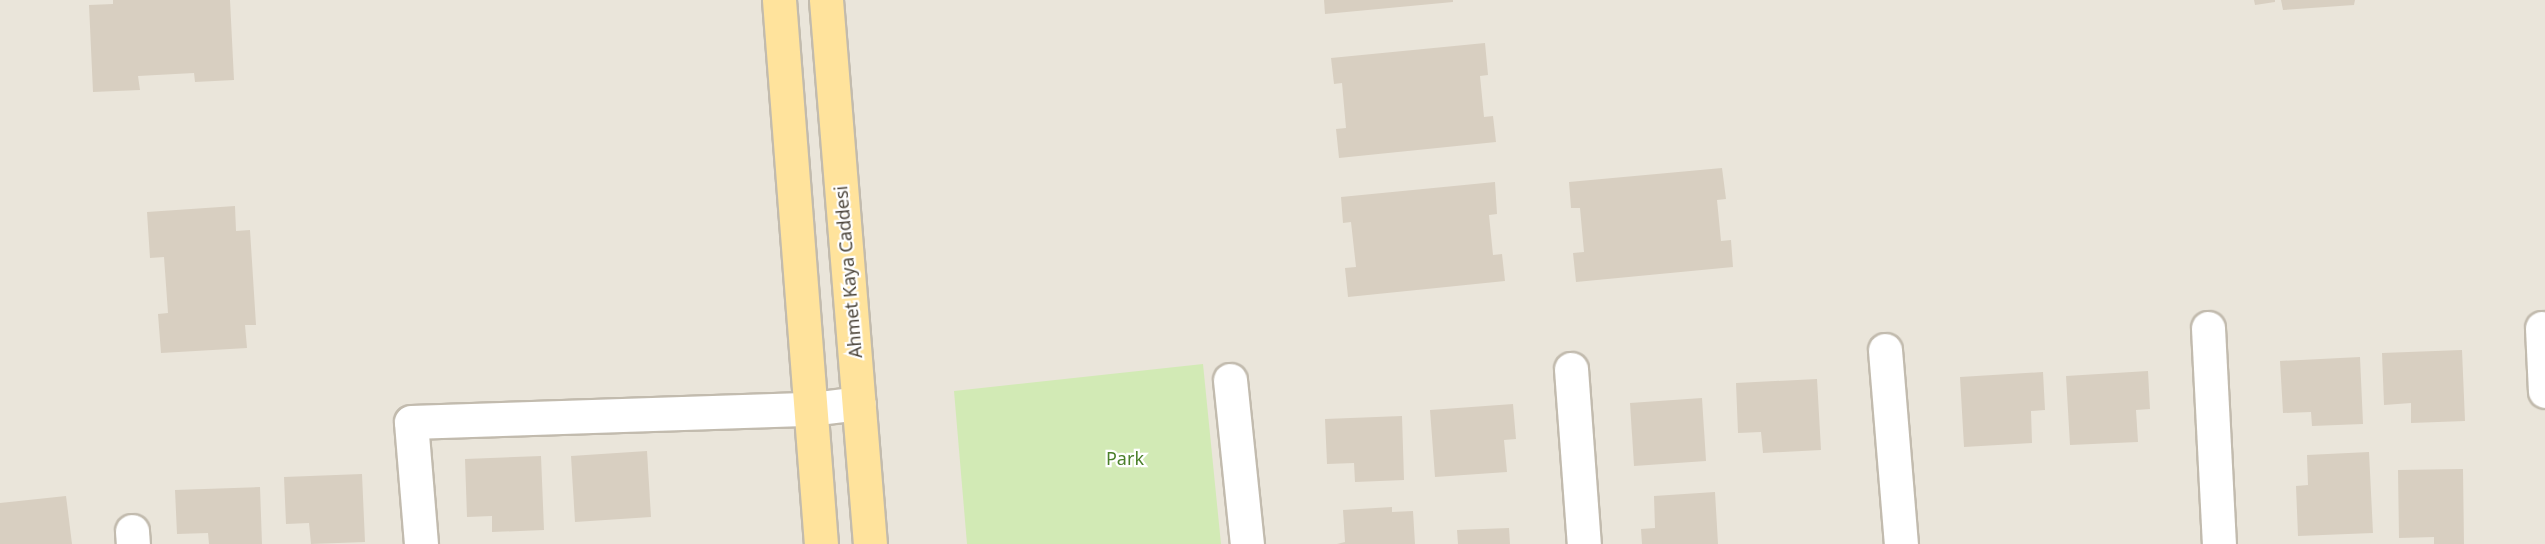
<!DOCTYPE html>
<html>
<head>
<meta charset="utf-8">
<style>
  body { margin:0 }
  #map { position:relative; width:2545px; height:544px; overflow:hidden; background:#f6f3ec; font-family:"Noto Sans",sans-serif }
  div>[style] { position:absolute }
  .residential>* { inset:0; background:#eae5da }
  .green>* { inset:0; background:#d2eab5 }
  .building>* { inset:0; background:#d8cfc1 }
  .roads { filter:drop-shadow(2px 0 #c2bbae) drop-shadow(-2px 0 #c2bbae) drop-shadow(0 2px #c2bbae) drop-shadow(0 -2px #c2bbae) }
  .minor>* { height:33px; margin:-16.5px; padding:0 16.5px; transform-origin:16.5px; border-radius:16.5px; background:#fff }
  .major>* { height:33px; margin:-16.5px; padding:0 16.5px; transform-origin:16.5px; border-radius:16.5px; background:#ffe39c }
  span { translate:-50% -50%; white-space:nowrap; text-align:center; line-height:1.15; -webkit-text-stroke:4.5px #fff; paint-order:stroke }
  .street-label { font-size:18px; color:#4b4439 }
  .park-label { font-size:18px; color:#4a7f2a }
</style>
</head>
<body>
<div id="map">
  <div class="residential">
    <i style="clip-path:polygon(0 0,2545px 0,2545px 544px,0 544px)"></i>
  </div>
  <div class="green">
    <i style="clip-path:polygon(1203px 364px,1221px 544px,967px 544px,954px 391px)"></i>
  </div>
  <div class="building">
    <i style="clip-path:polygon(113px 0,230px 0,234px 80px,195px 82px,194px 73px,138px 76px,140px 90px,93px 92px,89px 5px,113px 4px)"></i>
    <i style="clip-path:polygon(1324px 0,1453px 0,1453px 2px,1325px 14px)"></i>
    <i style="clip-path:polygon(2254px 0,2275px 0,2275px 2px,2255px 5px)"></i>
    <i style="clip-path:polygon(2281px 0,2355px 0,2354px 5px,2283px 10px)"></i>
    <i style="clip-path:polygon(1485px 43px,1488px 75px,1480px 76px,1484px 117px,1493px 116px,1496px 142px,1339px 158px,1336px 129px,1346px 128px,1342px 83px,1334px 84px,1331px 58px)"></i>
    <i style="clip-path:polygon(1722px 168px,1726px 199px,1717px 200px,1721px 241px,1731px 240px,1733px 267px,1576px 282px,1573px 253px,1584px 252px,1580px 208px,1571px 208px,1569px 182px)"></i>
    <i style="clip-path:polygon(1495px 182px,1497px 214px,1489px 215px,1493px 255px,1502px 254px,1505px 281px,1348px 297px,1345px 268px,1356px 267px,1351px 222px,1343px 223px,1341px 197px)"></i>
    <i style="clip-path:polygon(235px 206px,236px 231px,250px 230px,256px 325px,245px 325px,247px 348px,161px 353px,158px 314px,168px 313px,164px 257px,150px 258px,147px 212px)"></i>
    <i style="clip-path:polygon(2462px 350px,2465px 421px,2411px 423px,2411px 403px,2384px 405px,2382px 353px)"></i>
    <i style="clip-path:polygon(2360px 357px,2363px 424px,2312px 426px,2311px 412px,2283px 413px,2280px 361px)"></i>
    <i style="clip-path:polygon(2148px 371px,2150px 409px,2136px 410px,2138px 442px,2070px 445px,2066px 376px)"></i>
    <i style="clip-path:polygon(2043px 372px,2045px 410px,2031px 411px,2032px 443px,1964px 447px,1960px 377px)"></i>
    <i style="clip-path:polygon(1817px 379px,1821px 450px,1763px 453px,1761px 432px,1738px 433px,1736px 383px)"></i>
    <i style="clip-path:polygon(1702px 398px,1706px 461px,1634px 466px,1630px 403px)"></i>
    <i style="clip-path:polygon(1513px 404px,1516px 439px,1504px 440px,1507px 472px,1435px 477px,1430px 410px)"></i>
    <i style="clip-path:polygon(1402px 416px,1404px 480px,1355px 482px,1354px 463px,1327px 464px,1325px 419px)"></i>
    <i style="clip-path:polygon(647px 451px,651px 517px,575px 522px,571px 456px)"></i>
    <i style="clip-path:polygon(2369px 452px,2373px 533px,2298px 536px,2296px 486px,2308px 485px,2307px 455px)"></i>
    <i style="clip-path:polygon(541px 456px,544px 530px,492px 532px,492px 516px,467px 517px,465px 459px)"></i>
    <i style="clip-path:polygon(2463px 469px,2464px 544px,2434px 544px,2434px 537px,2399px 538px,2398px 470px)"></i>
    <i style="clip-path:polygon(362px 474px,365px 542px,311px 544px,309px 523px,286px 524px,284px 477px)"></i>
    <i style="clip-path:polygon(260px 487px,262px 544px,209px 544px,208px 533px,177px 534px,175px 490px)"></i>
    <i style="clip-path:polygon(1715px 492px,1718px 544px,1642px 544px,1641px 529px,1655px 528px,1654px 496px)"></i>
    <i style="clip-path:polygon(66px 496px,72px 544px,0 544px,0 503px)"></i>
    <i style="clip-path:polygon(1392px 507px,1392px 512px,1413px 511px,1415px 544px,1337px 544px,1345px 542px,1343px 510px)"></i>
    <i style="clip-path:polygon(1509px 528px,1510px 544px,1458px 544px,1457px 530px)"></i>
  </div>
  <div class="roads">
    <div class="minor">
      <i style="left:2208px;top:328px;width:216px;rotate:87.1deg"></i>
      <i style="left:2542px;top:328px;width:63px;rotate:87.3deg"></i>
      <i style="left:1885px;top:350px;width:195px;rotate:85.3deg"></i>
      <i style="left:1571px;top:369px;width:175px;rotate:85.8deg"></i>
      <i style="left:1230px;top:380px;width:165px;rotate:84.1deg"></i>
      <i style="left:132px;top:531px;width:13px;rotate:86deg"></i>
      <i style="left:421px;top:544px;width:122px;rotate:-94.7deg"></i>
      <i style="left:411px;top:422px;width:400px;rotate:-1.9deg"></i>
      <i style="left:811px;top:409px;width:48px;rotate:-7.1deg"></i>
    </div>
    <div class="major">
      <i style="left:779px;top:0;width:546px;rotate:85.59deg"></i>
      <i style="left:826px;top:0;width:546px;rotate:85.38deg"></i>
    </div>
  </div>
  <div class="street-label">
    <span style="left:848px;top:272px;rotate:-95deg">Ahmet Kaya Caddesi</span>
  </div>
  <div class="park-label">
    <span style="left:1125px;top:458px">Park</span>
  </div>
</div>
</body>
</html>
